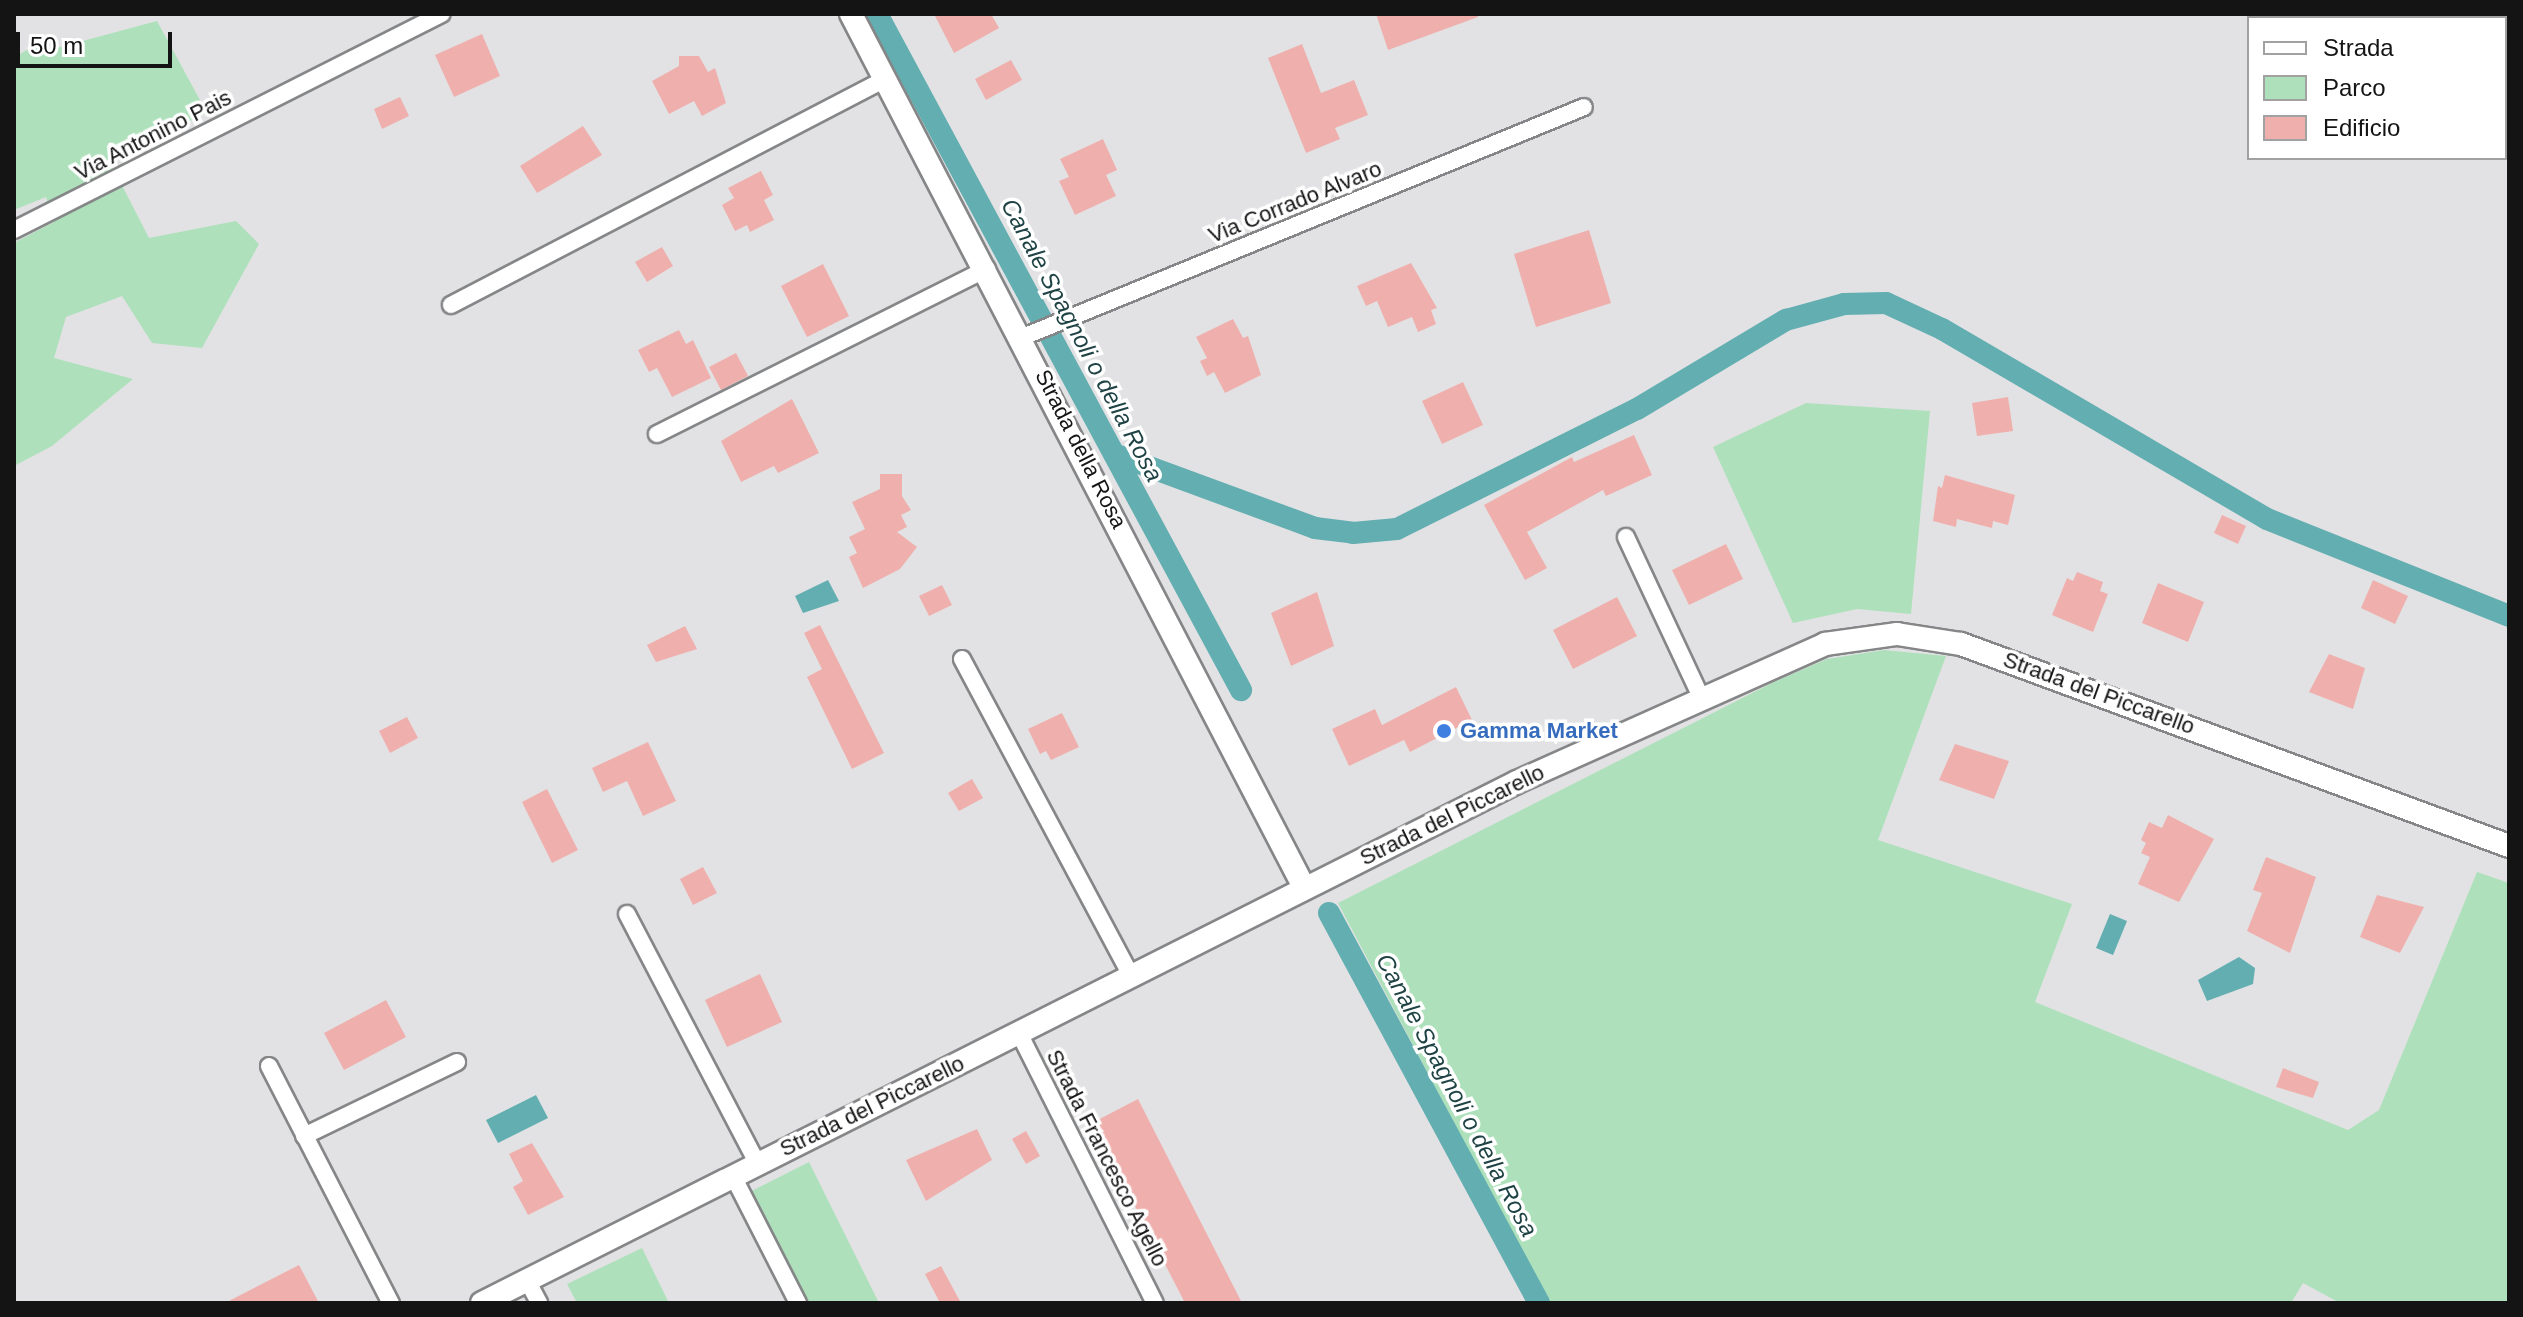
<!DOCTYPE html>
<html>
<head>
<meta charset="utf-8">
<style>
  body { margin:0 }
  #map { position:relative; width:2523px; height:1317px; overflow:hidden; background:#e2e2e4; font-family:Helvetica,sans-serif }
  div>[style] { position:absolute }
  .green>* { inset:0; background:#aee1bb }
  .water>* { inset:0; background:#63aeb1 }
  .canal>* { height:22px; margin:-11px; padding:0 11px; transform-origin:11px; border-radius:11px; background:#63aeb1 }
  .building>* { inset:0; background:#efb0ad }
  .roads { filter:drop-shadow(2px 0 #858687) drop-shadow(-2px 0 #858687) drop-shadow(0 2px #858687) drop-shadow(0 -2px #858687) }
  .minor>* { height:16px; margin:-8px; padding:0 8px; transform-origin:8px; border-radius:8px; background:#fff }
  .tertiary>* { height:22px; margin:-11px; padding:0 11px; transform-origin:11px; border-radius:11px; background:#fff }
  .dots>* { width:22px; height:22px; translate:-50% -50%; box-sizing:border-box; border:4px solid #fff; border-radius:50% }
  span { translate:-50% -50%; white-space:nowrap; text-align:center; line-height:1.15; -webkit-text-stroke:7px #fff; paint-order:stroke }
  .street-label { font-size:22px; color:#141415 }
  .shop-label { font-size:22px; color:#366cbe; font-weight:700 }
  .left { translate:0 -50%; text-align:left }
  .water-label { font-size:24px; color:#1f4345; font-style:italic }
  .frame { position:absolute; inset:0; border:16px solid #141415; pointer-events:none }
  .legend { position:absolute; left:2247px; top:16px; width:260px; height:144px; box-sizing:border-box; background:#fff; border:2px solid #a1a1a1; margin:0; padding:10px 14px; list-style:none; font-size:24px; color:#141415 }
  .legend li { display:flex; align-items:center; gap:16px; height:40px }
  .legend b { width:40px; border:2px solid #a1a1a1 }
  .scale { position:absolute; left:16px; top:32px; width:156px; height:36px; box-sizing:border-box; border:4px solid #141415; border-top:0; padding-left:10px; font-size:24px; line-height:28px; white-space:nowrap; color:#141415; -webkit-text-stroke:6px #fff; paint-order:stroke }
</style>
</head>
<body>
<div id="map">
  <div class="green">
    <i style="clip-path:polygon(157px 21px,207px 113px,109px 160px,149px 238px,236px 221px,259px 244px,202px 348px,152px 343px,122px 296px,66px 317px,54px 358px,133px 379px,52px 446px,14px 466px,14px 243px,54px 222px,46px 197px,14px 210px,14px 57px,38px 44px,49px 50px)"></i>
    <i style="clip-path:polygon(1806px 403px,1930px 411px,1911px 614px,1857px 609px,1793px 623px,1713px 447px)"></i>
    <i style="clip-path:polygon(1884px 650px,1946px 656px,1878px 840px,2072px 904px,2035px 1002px,2348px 1130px,2379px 1110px,2477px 872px,2509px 883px,2509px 1303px,2340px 1303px,2303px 1283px,2291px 1303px,1549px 1303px,1338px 903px,1774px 682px,1827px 659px)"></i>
    <i style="clip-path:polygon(809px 1162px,879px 1303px,790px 1303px,736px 1199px)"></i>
    <i style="clip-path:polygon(642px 1248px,669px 1303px,577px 1303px,567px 1284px)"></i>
  </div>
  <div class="water">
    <i style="clip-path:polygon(828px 580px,839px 601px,803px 613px,795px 596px)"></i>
    <i style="clip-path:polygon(2110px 914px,2127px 921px,2113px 955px,2096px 948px)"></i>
    <i style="clip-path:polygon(2239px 957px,2255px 968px,2253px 984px,2207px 1001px,2198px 980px)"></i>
    <i style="clip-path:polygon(536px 1095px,548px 1118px,498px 1143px,486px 1120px)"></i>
  </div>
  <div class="canal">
    <i style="left:877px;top:14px;width:768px;rotate:61.7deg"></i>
    <i style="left:1114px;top:454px;width:214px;rotate:20.2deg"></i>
    <i style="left:1315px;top:528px;width:38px;rotate:7deg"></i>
    <i style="left:1353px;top:533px;width:44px;rotate:-5.2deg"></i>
    <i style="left:1397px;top:529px;width:268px;rotate:-26.6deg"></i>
    <i style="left:1637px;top:409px;width:174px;rotate:-30.9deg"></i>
    <i style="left:1786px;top:320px;width:60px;rotate:-15.4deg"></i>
    <i style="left:1844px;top:304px;width:42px;rotate:-1.4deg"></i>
    <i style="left:1886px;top:303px;width:62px;rotate:24.9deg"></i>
    <i style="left:1942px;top:329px;width:376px;rotate:30.3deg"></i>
    <i style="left:2267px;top:519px;width:261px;rotate:21.8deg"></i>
    <i style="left:1329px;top:913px;width:443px;rotate:61.7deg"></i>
  </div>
  <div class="building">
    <i style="clip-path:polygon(934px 14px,991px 14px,999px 28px,954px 53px)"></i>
    <i style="clip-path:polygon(1376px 14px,1477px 14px,1478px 17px,1388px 50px)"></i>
    <i style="clip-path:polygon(482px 34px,500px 76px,454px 97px,435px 55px)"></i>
    <i style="clip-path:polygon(1302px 44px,1321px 93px,1354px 80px,1368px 115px,1335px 128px,1340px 139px,1306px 153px,1268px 58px)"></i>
    <i style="clip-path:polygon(679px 56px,699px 56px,708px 72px,715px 68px,726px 103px,702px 116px,694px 101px,669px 114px,652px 81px,679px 66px)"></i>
    <i style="clip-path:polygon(1011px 60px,1022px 80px,986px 100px,975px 79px)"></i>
    <i style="clip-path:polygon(400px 97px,409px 116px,382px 129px,374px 109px)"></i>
    <i style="clip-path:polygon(583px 126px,602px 155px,537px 193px,520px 166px)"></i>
    <i style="clip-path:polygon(1103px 139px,1117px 170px,1106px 175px,1116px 196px,1075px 215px,1059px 181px,1069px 177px,1060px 159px)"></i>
    <i style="clip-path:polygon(761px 171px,773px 195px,764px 200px,774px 220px,750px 232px,747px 225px,735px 231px,722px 205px,734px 198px,728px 188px)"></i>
    <i style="clip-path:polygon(1589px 230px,1611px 303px,1536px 327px,1514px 254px)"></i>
    <i style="clip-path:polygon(662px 247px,673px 266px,647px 282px,635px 262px)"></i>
    <i style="clip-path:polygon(1411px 263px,1437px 308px,1431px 310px,1436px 324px,1418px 332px,1412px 317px,1388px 327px,1377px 301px,1366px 306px,1357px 286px)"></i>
    <i style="clip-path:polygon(823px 264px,849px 316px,807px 337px,781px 286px)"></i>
    <i style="clip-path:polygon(1233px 319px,1243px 338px,1248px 336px,1261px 375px,1225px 393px,1214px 372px,1207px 376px,1200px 361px,1207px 358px,1196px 337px)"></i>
    <i style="clip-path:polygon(679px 330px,686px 344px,693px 340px,711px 378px,672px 397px,657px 368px,649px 372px,638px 350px)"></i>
    <i style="clip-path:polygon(736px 353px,748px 376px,721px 390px,709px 367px)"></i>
    <i style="clip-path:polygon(1463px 382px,1483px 425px,1442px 444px,1422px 401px)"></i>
    <i style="clip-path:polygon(2008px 397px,2013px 431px,1977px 436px,1972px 403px)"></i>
    <i style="clip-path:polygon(792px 399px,819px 453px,778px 473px,774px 466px,741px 482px,721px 441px)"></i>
    <i style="clip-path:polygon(1634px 435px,1652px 475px,1606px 496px,1603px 490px,1527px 532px,1547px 568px,1525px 580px,1484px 505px,1572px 457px,1574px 462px)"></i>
    <i style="clip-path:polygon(880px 474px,902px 474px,902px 496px,911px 510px,901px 515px,907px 527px,897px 532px,917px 547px,900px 569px,863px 588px,849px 557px,857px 553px,849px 537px,865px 529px,852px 502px,880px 489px)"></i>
    <i style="clip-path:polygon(1945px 475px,2015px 495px,2008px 525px,1993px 521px,1992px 528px,1957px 519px,1956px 527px,1933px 521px,1938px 486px,1942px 488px)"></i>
    <i style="clip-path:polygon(2222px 515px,2246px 526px,2238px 544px,2214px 533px)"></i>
    <i style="clip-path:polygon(1726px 544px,1743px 579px,1689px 605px,1672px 570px)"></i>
    <i style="clip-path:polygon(2077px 572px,2103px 582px,2100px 591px,2108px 594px,2093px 632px,2052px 615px,2067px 578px,2073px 581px)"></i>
    <i style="clip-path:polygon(2373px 580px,2408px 596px,2395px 624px,2361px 608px)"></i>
    <i style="clip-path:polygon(2158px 583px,2204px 602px,2188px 642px,2142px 623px)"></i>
    <i style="clip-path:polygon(942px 585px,952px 605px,929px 616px,919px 596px)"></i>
    <i style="clip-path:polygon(1317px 592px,1334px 646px,1291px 666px,1271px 613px)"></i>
    <i style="clip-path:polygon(1617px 597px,1637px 636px,1573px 669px,1553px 630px)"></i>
    <i style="clip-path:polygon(820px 625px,884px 753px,852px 769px,807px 677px,822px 669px,804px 633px)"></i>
    <i style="clip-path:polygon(685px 626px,697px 649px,656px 662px,647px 645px)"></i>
    <i style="clip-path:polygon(2329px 654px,2365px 668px,2353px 709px,2309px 692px)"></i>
    <i style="clip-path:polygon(1456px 687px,1472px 720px,1410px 752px,1404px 740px,1349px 766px,1332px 729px,1375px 709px,1382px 725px)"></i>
    <i style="clip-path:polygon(1062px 713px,1079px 747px,1051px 760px,1046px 751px,1040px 754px,1028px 729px)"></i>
    <i style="clip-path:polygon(407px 717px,418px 738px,390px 753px,379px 731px)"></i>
    <i style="clip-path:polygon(648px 742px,676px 801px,643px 816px,627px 781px,603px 792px,592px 768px)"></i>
    <i style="clip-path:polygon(1955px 744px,2009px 761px,1994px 799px,1939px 780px)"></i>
    <i style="clip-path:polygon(972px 779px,983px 798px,959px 811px,948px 793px)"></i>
    <i style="clip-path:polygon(547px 789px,578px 850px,552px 863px,522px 802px)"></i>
    <i style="clip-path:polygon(2168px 815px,2214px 839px,2179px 902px,2138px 884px,2150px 857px,2141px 853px,2146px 843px,2141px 840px,2149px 822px,2162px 828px)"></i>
    <i style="clip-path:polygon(2266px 857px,2316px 877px,2290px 953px,2247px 931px,2262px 893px,2253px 890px)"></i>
    <i style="clip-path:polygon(703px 867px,717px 893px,693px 905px,680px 879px)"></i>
    <i style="clip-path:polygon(2377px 895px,2424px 907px,2400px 953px,2360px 937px)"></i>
    <i style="clip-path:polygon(760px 974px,782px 1022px,727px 1047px,705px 1000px)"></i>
    <i style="clip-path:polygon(386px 1000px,406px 1037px,344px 1070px,324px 1033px)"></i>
    <i style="clip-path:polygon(2283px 1068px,2319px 1082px,2313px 1098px,2276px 1087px)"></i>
    <i style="clip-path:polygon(1138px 1099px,1242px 1303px,1185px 1303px,1092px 1123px)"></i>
    <i style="clip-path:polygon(977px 1129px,992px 1160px,926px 1201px,906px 1160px)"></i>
    <i style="clip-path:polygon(1026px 1131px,1040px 1156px,1026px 1164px,1012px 1139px)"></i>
    <i style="clip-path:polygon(532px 1143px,564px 1197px,528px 1215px,513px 1187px,523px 1181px,509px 1154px)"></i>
    <i style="clip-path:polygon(299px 1265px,319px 1303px,225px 1303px)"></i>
    <i style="clip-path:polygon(941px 1266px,961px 1303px,940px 1303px,925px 1274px)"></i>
  </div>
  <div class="roads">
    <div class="minor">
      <i style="left:14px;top:230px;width:479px;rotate:-26.8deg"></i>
      <i style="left:451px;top:305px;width:490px;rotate:-27.5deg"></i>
      <i style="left:1023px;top:337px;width:606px;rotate:-22.29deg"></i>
      <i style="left:657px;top:434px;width:369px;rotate:-26.6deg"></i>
      <i style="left:1626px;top:537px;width:179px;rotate:64.9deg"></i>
      <i style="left:962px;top:659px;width:359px;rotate:61.9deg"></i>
      <i style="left:627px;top:914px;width:281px;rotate:62.4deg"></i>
      <i style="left:1019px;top:1033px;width:302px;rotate:63.3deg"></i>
      <i style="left:269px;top:1066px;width:267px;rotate:62.8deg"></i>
      <i style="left:304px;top:1136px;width:170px;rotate:-25.8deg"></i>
      <i style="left:733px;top:1176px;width:143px;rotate:62.9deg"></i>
      <i style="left:527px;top:1280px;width:26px;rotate:62deg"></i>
    </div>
    <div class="tertiary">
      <i style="left:851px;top:14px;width:984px;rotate:62.58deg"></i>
      <i style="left:482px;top:1303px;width:1159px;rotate:-26.72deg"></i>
      <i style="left:1517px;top:782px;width:338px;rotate:-24.1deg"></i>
      <i style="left:1825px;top:644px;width:73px;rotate:-7.9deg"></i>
      <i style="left:1897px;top:634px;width:65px;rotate:8.9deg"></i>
      <i style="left:1961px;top:644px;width:584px;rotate:20.23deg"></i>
    </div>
  </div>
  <div class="dots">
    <i style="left:1444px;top:731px;background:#3f7fe0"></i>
  </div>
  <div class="street-label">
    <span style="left:153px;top:135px;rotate:-27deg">Via Antonino Pais</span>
    <span style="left:1295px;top:202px;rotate:-22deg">Via Corrado Alvaro</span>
    <span style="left:1081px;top:449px;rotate:63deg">Strada della Rosa</span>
    <span style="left:2099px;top:693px;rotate:20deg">Strada del Piccarello</span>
    <span style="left:1452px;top:815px;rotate:-26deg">Strada del Piccarello</span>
    <span style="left:872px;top:1106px;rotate:-26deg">Strada del Piccarello</span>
    <span style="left:1107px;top:1158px;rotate:63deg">Strada Francesco Agello</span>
  </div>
  <div class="shop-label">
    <span class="left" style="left:1460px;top:731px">Gamma Market</span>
  </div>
  <div class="water-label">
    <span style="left:1082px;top:340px;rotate:62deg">Canale Spagnoli o della Rosa</span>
    <span style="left:1457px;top:1095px;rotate:62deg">Canale Spagnoli o della Rosa</span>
  </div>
  <div class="frame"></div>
  <ul class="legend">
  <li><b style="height:10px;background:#fff"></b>Strada</li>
  <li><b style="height:22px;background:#aee1bb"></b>Parco</li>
  <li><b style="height:22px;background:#efb0ad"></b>Edificio</li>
  </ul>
  <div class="scale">50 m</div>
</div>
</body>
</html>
